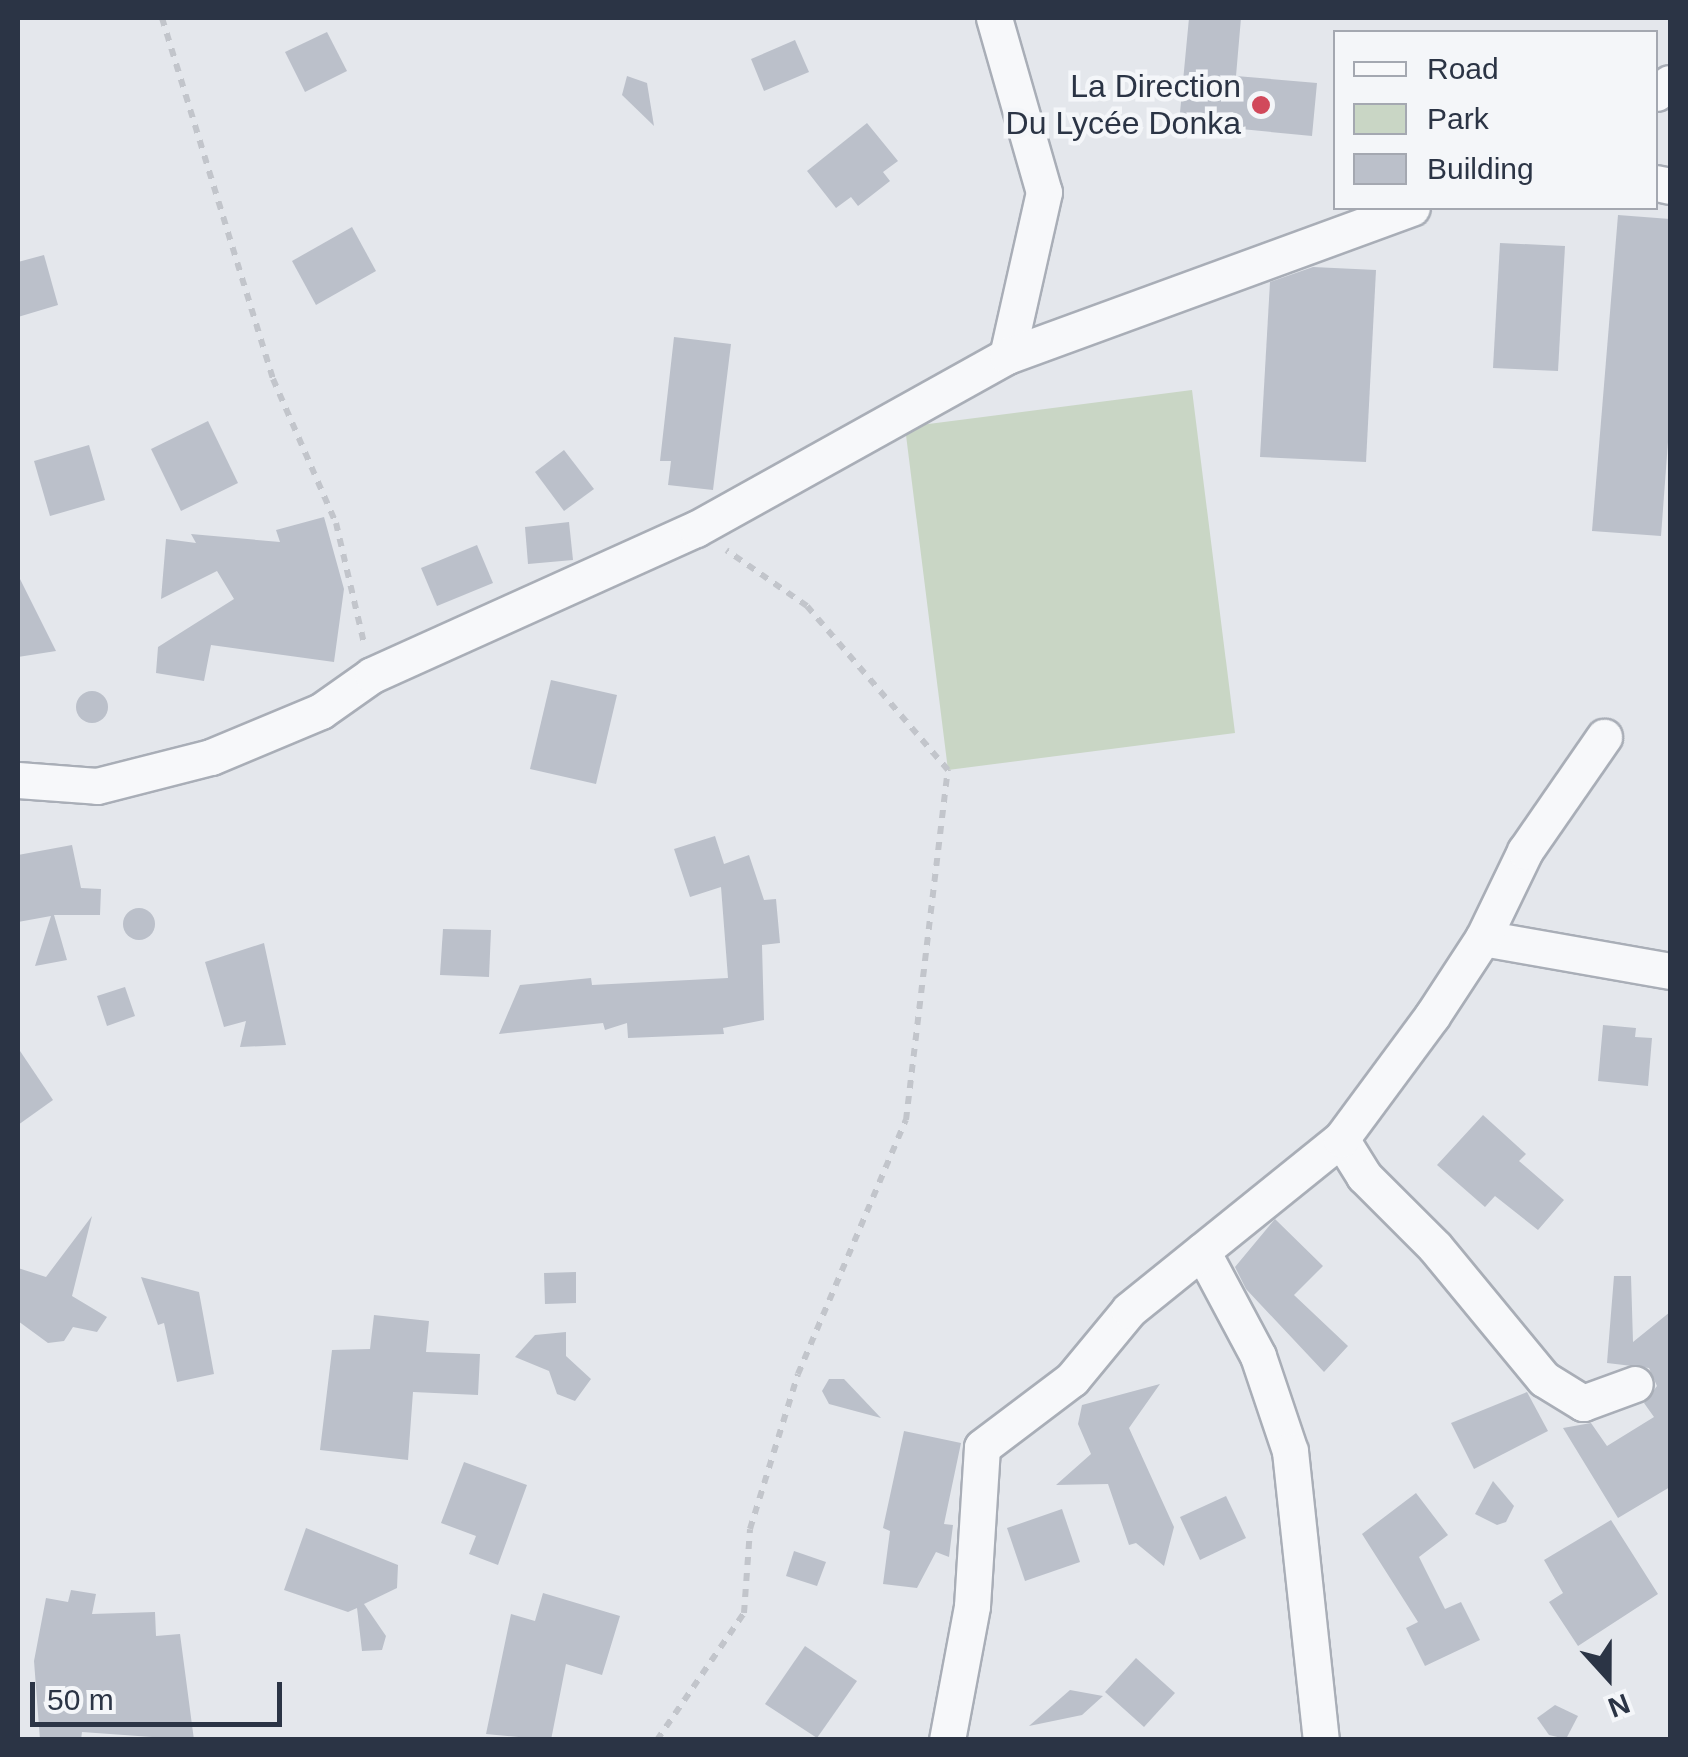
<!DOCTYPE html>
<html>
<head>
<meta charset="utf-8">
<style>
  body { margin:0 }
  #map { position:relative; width:1688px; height:1757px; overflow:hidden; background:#e4e7ec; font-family:Arial,sans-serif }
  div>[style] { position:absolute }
  .green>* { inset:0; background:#c9d6c5 }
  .building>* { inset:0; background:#bbc0ca }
  .round { border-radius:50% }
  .path>* { height:6px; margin-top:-3px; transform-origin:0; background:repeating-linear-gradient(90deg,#c2c5cb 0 8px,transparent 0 16px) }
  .roads { filter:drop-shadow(2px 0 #a9aeb7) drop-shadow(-2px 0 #a9aeb7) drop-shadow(0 2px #a9aeb7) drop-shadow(0 -2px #a9aeb7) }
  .street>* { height:35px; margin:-17.5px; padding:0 17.5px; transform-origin:17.5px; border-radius:17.5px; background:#f7f8fa }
  .dots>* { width:28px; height:28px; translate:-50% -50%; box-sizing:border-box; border:5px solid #f4f6f9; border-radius:50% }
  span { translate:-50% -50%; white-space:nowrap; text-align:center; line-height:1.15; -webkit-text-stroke:9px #f4f6f9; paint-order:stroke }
  .poi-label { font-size:32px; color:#2b3445 }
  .right { translate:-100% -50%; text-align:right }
  .frame { position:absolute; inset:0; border:20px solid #2b3445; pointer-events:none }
  .legend { position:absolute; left:1333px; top:30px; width:325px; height:180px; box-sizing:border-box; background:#f4f6f9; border:2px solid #a4a8b1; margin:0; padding:12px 18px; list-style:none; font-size:30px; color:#2b3445 }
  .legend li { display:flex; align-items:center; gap:20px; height:50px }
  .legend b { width:50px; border:2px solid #a4a8b1 }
  .north { position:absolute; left:1558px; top:1627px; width:100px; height:100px; -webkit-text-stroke:8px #f4f6f9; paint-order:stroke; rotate:159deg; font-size:28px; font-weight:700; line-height:40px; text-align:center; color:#2b3445 }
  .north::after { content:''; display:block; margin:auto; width:35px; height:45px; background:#2b3445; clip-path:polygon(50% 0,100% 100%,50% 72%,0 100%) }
  .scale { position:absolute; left:30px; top:1682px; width:252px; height:45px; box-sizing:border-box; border:5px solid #2b3445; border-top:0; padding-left:12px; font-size:30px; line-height:35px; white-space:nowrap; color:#2b3445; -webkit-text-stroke:8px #f4f6f9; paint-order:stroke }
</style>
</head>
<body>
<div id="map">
  <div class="green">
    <i style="clip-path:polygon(1192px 390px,1235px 733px,948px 770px,905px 427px)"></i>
  </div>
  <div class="building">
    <i style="clip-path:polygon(1189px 18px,1241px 18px,1236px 76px,1317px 83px,1312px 136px,1179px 123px)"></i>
    <i style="clip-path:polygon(327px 32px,347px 71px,305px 92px,285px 52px)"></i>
    <i style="clip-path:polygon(795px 40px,809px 72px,764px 91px,751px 59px)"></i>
    <i style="clip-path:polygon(627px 76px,647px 83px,654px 126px,622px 95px)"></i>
    <i style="clip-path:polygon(867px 123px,898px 161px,883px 172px,890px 181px,858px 206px,851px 197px,836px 208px,807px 171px)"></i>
    <i style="clip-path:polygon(1618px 215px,1670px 219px,1670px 415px,1661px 536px,1592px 531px)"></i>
    <i style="clip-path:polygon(352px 227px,376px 271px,316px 305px,292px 261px)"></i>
    <i style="clip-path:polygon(1500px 243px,1565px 246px,1558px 371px,1493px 368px)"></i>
    <i style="clip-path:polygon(44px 255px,58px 305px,18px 317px,18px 262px)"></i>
    <i style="clip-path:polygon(1313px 267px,1376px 270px,1366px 462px,1260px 457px,1270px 282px)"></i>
    <i style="clip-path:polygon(674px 337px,731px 344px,713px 490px,668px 485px,671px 461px,660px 461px)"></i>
    <i style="clip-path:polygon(208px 421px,238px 483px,181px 511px,151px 449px)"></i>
    <i style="clip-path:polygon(89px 445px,105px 500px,50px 516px,34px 461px)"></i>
    <i style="clip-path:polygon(564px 450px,594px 489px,564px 511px,535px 472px)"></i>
    <i style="clip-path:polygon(324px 517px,344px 589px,334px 662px,211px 645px,204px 681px,156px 673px,158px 647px,234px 599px,217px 571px,161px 599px,166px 539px,196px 543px,191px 534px,280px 542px,276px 530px)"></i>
    <i style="clip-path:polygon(569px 522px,573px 560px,528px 564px,525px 527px)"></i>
    <i style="clip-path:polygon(477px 545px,493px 583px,437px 606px,421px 568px)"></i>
    <i style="clip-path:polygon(18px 575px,56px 651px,18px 657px)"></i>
    <i style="clip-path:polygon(551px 680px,617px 695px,596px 784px,530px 769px)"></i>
    <i class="round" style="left:76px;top:691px;width:32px;height:32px"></i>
    <i style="clip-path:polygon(715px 836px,724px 864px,749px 855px,764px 900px,776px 899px,780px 943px,762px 945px,764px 1020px,723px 1028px,724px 1034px,628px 1038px,627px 1023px,605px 1030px,603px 1023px,499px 1034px,520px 985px,591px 978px,592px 985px,728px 978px,721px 887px,690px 897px,674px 849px)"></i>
    <i style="clip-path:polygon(72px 845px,81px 888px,101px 889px,100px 915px,54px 915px,67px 960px,35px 966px,51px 916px,18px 922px,18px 855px)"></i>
    <i class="round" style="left:123px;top:908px;width:32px;height:32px"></i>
    <i style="clip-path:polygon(443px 929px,491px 930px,489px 977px,440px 975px)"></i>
    <i style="clip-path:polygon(264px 943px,286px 1045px,240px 1047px,246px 1021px,224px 1027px,205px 962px)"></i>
    <i style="clip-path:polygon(125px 987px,135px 1016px,107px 1026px,97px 996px)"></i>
    <i style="clip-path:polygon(1603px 1025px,1636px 1028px,1635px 1037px,1652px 1038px,1648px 1086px,1598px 1081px)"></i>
    <i style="clip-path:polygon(18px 1048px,53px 1100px,18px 1125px)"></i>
    <i style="clip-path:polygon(1483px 1115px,1526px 1154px,1519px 1161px,1564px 1200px,1538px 1230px,1495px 1196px,1485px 1207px,1437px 1165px)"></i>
    <i style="clip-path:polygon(92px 1216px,72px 1296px,107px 1317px,97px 1332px,73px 1327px,64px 1341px,48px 1343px,18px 1321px,18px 1268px,46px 1277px)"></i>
    <i style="clip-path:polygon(1275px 1219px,1323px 1266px,1294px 1295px,1348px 1346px,1324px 1372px,1246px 1289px,1235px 1267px)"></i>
    <i style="clip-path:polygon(576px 1272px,576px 1303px,545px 1304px,544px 1273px)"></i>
    <i style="clip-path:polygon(1614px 1276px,1631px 1276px,1633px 1342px,1670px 1312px,1670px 1487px,1618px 1518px,1563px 1428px,1591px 1423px,1607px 1446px,1654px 1417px,1644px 1403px,1657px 1386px,1649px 1368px,1607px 1363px)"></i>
    <i style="clip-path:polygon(141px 1277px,199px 1292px,214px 1374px,177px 1382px,164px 1323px,158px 1325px)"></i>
    <i style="clip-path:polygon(374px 1315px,429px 1321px,426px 1352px,480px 1354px,478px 1395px,413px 1392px,408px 1460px,320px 1450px,332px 1350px,370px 1349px)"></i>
    <i style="clip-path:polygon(566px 1332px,566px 1356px,591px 1379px,575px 1401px,557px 1394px,549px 1371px,515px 1357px,535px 1335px)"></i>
    <i style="clip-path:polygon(829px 1379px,844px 1379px,881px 1418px,829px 1404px,822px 1391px)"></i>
    <i style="clip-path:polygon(1160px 1384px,1129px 1428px,1174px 1527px,1164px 1566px,1136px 1543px,1129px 1545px,1108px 1484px,1056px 1485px,1091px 1454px,1078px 1424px,1082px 1405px)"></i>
    <i style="clip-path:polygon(1527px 1392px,1548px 1431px,1474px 1469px,1451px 1423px)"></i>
    <i style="clip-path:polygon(904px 1431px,961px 1443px,944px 1524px,953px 1525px,949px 1557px,936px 1552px,917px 1588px,883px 1584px,890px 1531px,883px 1528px)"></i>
    <i style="clip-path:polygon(464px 1462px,527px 1485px,498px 1565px,469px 1554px,476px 1536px,441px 1523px)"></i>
    <i style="clip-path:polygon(1493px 1481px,1514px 1506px,1506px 1522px,1497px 1525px,1475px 1514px)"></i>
    <i style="clip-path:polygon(1416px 1493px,1448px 1535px,1419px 1557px,1445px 1609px,1461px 1602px,1480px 1640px,1425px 1666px,1406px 1628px,1418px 1622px,1362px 1534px)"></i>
    <i style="clip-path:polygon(1226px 1496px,1246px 1538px,1200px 1560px,1180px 1517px)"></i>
    <i style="clip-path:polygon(1062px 1509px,1080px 1562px,1025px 1581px,1007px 1528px)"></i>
    <i style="clip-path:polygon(1611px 1520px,1658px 1594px,1578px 1646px,1549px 1602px,1563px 1593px,1544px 1560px)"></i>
    <i style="clip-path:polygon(306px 1528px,398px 1565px,397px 1588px,364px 1604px,386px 1636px,382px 1650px,362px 1651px,357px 1608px,348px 1612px,284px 1590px)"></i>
    <i style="clip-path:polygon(794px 1551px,826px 1562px,817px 1586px,786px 1576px)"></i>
    <i style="clip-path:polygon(71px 1590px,96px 1594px,92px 1614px,155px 1612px,156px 1636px,180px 1634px,194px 1740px,82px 1732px,81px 1740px,40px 1740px,34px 1661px,46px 1598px,68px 1602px)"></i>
    <i style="clip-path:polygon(543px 1593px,620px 1616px,602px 1675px,566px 1664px,551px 1740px,486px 1734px,511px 1614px,535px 1621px)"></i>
    <i style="clip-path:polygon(805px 1646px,857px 1681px,817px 1738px,765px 1704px)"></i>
    <i style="clip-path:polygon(1136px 1658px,1175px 1693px,1144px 1727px,1105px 1692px)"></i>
    <i style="clip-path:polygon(1070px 1690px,1103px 1696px,1082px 1715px,1029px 1726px)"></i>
    <i style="clip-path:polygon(1555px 1705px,1578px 1716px,1566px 1739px,1549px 1735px,1537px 1718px)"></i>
  </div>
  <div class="path">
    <i style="left:162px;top:18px;width:378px;rotate:72.9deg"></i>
    <i style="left:273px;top:379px;width:157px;rotate:66.4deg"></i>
    <i style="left:336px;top:523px;width:123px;rotate:76.9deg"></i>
    <i style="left:657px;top:1740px;width:154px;rotate:-55.6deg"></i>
    <i style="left:744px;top:1613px;width:84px;rotate:-85.9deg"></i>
    <i style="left:750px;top:1529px;width:162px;rotate:-72.8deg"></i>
    <i style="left:798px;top:1374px;width:276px;rotate:-67deg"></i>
    <i style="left:906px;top:1120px;width:353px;rotate:-83.2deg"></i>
    <i style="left:948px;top:770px;width:216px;rotate:-130.7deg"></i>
    <i style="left:807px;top:606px;width:98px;rotate:-145.3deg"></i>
  </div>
  <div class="roads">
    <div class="street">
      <i style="left:994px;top:18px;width:181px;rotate:74deg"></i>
      <i style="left:1044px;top:192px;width:168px;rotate:102.7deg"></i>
      <i style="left:1656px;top:93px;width:17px;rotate:-36deg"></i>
      <i style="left:1656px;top:183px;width:14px;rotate:12deg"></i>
      <i style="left:18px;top:780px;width:79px;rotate:4.3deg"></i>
      <i style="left:97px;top:786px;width:118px;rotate:-14.3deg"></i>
      <i style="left:211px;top:757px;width:119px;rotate:-22.7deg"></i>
      <i style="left:321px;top:711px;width:62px;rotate:-35.2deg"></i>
      <i style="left:372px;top:675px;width:355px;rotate:-24.3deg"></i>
      <i style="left:696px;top:529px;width:356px;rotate:-29.1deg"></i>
      <i style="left:1007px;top:356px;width:431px;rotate:-20.1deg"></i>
      <i style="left:1483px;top:938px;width:190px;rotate:10deg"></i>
      <i style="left:1341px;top:1139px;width:44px;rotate:58.1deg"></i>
      <i style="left:1364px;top:1176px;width:100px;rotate:45deg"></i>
      <i style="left:1435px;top:1247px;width:171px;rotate:50.5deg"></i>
      <i style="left:1544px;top:1379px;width:46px;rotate:31.6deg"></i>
      <i style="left:1583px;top:1403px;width:55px;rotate:-20.1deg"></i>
      <i style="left:1202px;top:1251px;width:119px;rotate:61.9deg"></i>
      <i style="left:1258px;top:1356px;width:100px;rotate:71.4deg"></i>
      <i style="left:1290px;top:1451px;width:291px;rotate:83.9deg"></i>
      <i style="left:947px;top:1740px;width:136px;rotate:-79.4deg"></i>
      <i style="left:972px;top:1606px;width:159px;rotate:-86.4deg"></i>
      <i style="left:982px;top:1447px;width:113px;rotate:-37.1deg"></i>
      <i style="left:1072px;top:1379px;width:89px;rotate:-50.4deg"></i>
      <i style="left:1129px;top:1310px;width:272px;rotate:-38.9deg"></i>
      <i style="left:1341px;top:1139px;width:153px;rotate:-53.5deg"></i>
      <i style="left:1432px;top:1016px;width:93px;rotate:-56.8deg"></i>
      <i style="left:1483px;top:938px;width:97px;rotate:-64.2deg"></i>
      <i style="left:1525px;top:851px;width:139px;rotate:-55.3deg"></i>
    </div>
  </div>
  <div class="dots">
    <i style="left:1261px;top:105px;background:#d1495b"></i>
  </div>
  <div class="poi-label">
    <span class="right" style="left:1241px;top:105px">La Direction<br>Du Lycée Donka</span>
  </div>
  <div class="frame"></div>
  <ul class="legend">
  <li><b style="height:12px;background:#f7f8fa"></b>Road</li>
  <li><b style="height:28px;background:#c9d6c5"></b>Park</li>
  <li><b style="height:28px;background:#bbc0ca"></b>Building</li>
  </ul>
  <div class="north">N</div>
  <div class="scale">50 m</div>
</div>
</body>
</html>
